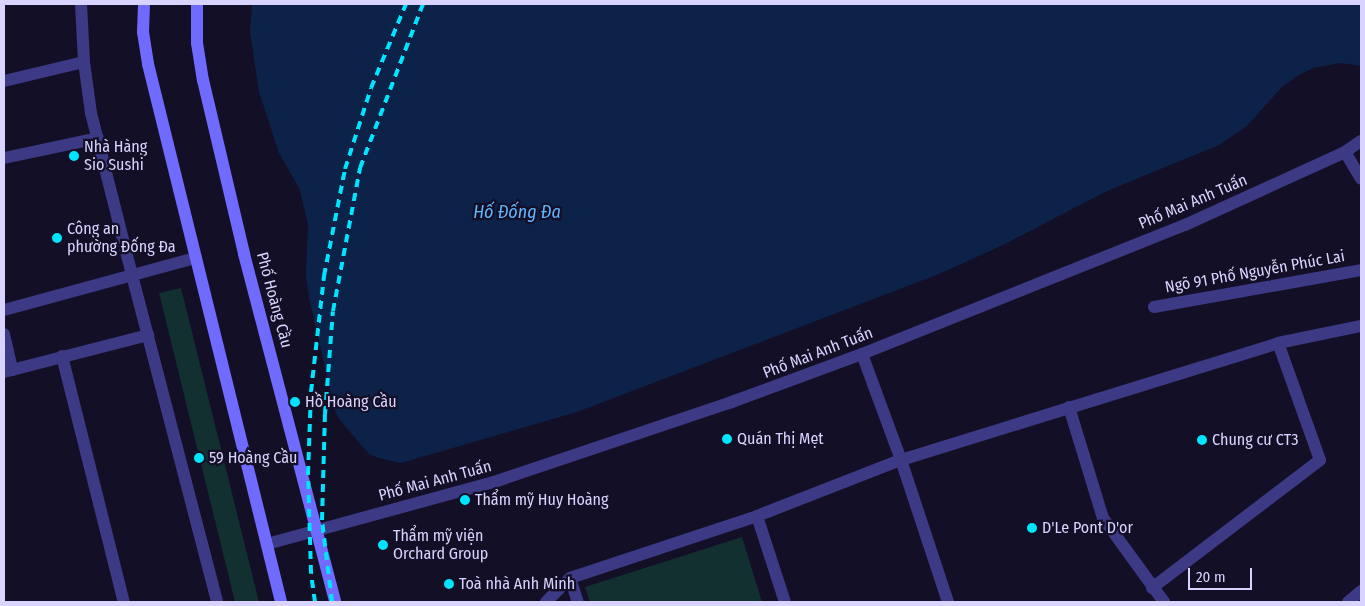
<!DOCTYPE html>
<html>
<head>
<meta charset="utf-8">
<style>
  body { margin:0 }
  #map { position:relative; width:1365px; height:606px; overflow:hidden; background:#130f26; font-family:"Fira Sans Condensed",sans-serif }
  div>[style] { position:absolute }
  .green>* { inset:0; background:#12302f }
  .water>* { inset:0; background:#0c2248 }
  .service>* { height:12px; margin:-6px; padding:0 6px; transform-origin:6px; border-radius:6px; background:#3d3a85 }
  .minor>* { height:12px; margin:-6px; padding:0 6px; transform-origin:6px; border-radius:6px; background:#3d3a85 }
  .tertiary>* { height:12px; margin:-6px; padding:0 6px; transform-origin:6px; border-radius:6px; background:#3d3a85 }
  .secondary>* { height:12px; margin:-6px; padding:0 6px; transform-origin:6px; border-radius:6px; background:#6f6bff }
  .rail>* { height:4px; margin-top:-2px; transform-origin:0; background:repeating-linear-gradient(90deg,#00e5ff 0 8px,transparent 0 14px) }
  .dots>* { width:14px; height:14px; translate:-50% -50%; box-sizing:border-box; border:2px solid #130f26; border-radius:50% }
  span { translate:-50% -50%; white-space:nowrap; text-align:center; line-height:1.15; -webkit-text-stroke:4.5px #130f26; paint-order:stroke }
  .poi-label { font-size:16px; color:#d9d4ff }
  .left { translate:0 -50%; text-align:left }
  .street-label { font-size:16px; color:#d9d4ff }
  .water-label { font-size:18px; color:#62b6ff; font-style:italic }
  .frame { position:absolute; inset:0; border:5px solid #d9d4ff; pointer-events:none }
  .scale { position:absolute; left:1188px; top:568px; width:64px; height:22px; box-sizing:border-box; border:2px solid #d9d4ff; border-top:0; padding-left:6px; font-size:15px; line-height:18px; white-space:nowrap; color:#d9d4ff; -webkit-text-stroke:4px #130f26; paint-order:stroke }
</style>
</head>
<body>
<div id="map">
  <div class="green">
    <i style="clip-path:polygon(181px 288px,259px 602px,235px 602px,159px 293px)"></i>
    <i style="clip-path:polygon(742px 537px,762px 602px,590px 602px,585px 587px)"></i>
  </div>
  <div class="water">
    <i style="clip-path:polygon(252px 4px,1361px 4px,1361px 66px,1341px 63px,1313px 68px,1297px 76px,1281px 88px,1247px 126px,1219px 145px,1107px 191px,1003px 245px,939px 274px,577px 412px,401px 463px,378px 458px,369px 454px,340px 420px,335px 411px,309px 298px,306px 275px,308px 224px,299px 188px,279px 153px,259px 92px,250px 32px)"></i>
  </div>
  <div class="service">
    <i style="left:81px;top:4px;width:58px;rotate:87deg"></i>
    <i style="left:84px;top:62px;width:51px;rotate:82.2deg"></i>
    <i style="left:91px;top:113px;width:167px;rotate:75.8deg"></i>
    <i style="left:1154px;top:307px;width:210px;rotate:-10.1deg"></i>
    <i style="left:4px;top:334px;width:37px;rotate:77deg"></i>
    <i style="left:62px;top:356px;width:254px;rotate:75.9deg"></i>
    <i style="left:4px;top:372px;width:149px;rotate:-14.4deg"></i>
    <i style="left:1069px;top:407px;width:116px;rotate:73deg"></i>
    <i style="left:1103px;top:518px;width:104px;rotate:54deg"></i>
    <i style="left:1152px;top:588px;width:211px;rotate:-37.3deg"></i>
    <i style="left:1320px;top:460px;width:124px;rotate:-109.7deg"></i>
  </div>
  <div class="minor">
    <i style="left:4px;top:81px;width:82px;rotate:-13.4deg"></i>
    <i style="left:1345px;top:152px;width:31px;rotate:59deg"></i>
    <i style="left:4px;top:158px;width:96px;rotate:-12deg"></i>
    <i style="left:132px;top:275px;width:338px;rotate:75.4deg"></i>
    <i style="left:4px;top:310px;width:199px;rotate:-15.2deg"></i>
    <i style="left:862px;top:354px;width:113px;rotate:69.8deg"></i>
    <i style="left:901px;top:460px;width:150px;rotate:71.7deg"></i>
    <i style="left:757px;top:516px;width:90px;rotate:72deg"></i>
    <i style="left:570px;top:578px;width:25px;rotate:72deg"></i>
    <i style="left:546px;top:602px;width:34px;rotate:-45deg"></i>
    <i style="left:570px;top:578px;width:197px;rotate:-18.3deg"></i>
    <i style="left:757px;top:516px;width:155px;rotate:-21.3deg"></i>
    <i style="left:901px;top:460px;width:395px;rotate:-17.2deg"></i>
    <i style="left:1278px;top:343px;width:85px;rotate:-11.6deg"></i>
    <i style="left:1348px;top:602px;width:17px;rotate:-40deg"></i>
  </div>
  <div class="tertiary">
    <i style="left:267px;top:544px;width:235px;rotate:-15.3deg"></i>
    <i style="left:494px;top:482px;width:248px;rotate:-18.6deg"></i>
    <i style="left:729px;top:403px;width:142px;rotate:-20.2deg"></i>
    <i style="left:862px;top:354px;width:348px;rotate:-21.8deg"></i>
    <i style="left:1185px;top:225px;width:176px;rotate:-24.5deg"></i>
    <i style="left:1345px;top:152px;width:19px;rotate:-35deg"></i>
  </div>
  <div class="secondary">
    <i style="left:144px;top:4px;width:28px;rotate:92deg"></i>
    <i style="left:143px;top:32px;width:32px;rotate:81deg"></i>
    <i style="left:148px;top:64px;width:554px;rotate:76.11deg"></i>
    <i style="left:197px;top:4px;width:39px;rotate:90deg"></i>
    <i style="left:197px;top:43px;width:37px;rotate:81deg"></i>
    <i style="left:203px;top:80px;width:179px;rotate:76.7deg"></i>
    <i style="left:244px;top:254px;width:360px;rotate:75.3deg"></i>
  </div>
  <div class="rail">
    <i style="left:315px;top:602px;width:29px;rotate:-98deg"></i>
    <i style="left:311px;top:573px;width:99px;rotate:-91.7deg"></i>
    <i style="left:308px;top:474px;width:82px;rotate:-87.9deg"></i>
    <i style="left:311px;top:392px;width:117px;rotate:-83.6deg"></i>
    <i style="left:324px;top:276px;width:109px;rotate:-78.9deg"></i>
    <i style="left:345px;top:169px;width:85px;rotate:-72.2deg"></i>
    <i style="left:371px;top:88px;width:91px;rotate:-67.4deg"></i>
    <i style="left:332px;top:602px;width:83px;rotate:-97deg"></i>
    <i style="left:322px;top:520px;width:106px;rotate:-88.4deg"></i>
    <i style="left:325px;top:414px;width:103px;rotate:-85.6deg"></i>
    <i style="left:333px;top:311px;width:146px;rotate:-79.3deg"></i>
    <i style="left:360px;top:168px;width:176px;rotate:-69deg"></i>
  </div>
  <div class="dots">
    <i style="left:74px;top:156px;background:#00e5ff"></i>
    <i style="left:57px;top:238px;background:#00e5ff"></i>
    <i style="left:295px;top:402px;background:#00e5ff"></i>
    <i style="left:727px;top:439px;background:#00e5ff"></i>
    <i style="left:1202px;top:440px;background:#00e5ff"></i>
    <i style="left:199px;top:458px;background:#00e5ff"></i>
    <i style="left:465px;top:500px;background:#00e5ff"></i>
    <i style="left:1032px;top:528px;background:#00e5ff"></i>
    <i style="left:383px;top:545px;background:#00e5ff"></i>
    <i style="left:449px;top:584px;background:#00e5ff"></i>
  </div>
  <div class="poi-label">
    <span class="left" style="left:84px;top:156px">Nhà Hàng<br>Sio Sushi</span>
    <span class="left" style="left:67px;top:238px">Công an<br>phường Đống Đa</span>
    <span class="left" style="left:305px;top:402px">Hồ Hoàng Cầu</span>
    <span class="left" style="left:737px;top:439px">Quán Thị Mẹt</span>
    <span class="left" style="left:1212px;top:440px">Chung cư CT3</span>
    <span class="left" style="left:209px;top:458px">59 Hoàng Cầu</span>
    <span class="left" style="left:475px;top:500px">Thẩm mỹ Huy Hoàng</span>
    <span class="left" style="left:1042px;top:528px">D'Le Pont D'or</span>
    <span class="left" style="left:393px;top:545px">Thẩm mỹ viện<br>Orchard Group</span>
    <span class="left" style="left:459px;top:584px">Toà nhà Anh Minh</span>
  </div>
  <div class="street-label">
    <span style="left:1193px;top:202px;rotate:-23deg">Phố Mai Anh Tuấn</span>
    <span style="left:1255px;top:272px;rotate:-10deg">Ngõ 91 Phố Nguyễn Phúc Lai</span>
    <span style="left:274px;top:300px;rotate:75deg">Phố Hoàng Cầu</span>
    <span style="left:818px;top:353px;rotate:-21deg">Phố Mai Anh Tuấn</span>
    <span style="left:435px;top:481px;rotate:-15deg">Phố Mai Anh Tuấn</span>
  </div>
  <div class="water-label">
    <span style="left:517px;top:212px">Hố Đống Đa</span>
  </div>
  <div class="frame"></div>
  <div class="scale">20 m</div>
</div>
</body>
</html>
